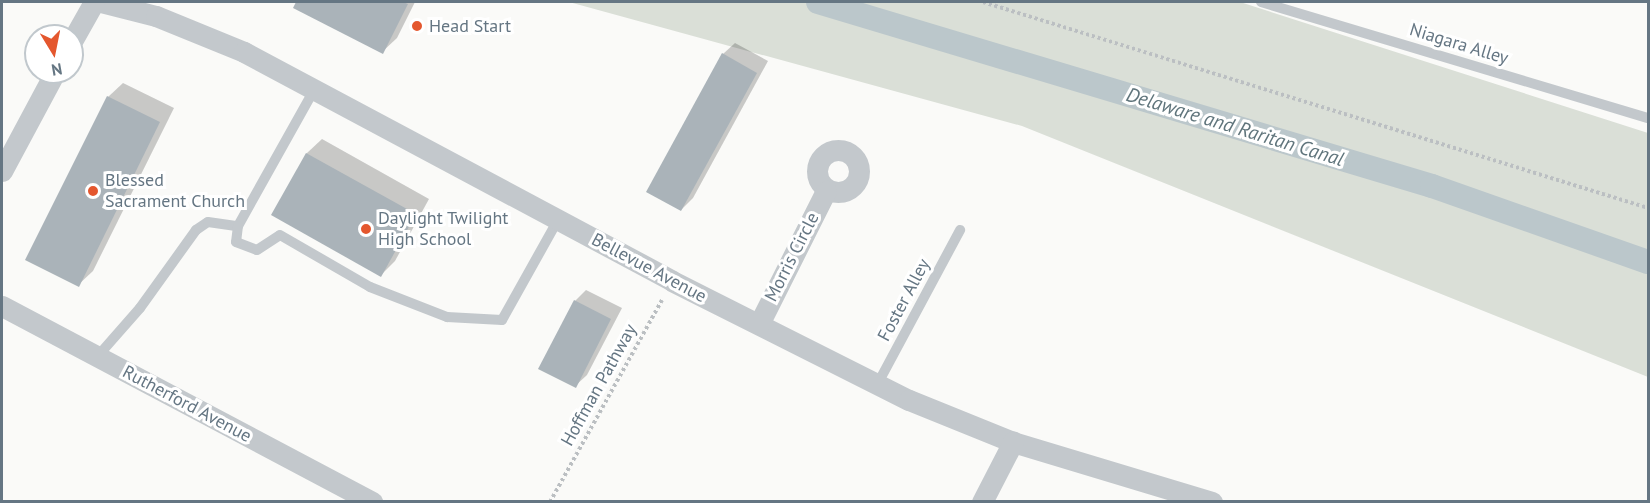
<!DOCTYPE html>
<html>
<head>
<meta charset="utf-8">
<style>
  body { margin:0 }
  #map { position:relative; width:1650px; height:503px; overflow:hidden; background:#fafaf8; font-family:"PT Sans",sans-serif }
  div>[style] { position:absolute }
  .green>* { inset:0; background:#dadfd7 }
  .shadow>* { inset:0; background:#0003 }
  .canal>* { height:24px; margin:-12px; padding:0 12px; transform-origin:12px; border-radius:12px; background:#bbc7cb }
  .building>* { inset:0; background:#aab3b9 }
  .path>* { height:4px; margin-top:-2px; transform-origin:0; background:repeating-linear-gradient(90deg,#bbbfc2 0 3px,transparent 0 6px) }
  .service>* { height:10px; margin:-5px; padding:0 5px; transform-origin:5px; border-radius:5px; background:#c3c8cc }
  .minor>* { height:21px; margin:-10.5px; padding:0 10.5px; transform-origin:10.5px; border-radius:10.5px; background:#c3c8cc }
  .minor>.ring { margin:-10.5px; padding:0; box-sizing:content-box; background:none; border:21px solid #c3c8cc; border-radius:50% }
  .dots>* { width:16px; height:16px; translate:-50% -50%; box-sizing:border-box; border:3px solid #fff; border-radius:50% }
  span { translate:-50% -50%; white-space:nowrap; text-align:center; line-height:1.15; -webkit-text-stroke:6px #fff; paint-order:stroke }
  .poi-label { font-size:18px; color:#657683 }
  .left { translate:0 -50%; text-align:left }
  .street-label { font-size:18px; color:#657683 }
  .water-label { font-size:20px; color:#60757c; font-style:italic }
  .frame { position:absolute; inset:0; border:3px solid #657683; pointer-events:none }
  .north { position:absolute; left:24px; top:24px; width:60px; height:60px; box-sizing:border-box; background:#fff; border:2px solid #c1c8cd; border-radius:50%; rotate:170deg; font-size:16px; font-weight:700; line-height:24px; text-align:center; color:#657683 }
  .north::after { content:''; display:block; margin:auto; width:21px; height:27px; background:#e4572e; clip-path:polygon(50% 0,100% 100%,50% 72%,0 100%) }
</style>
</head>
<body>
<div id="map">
  <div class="green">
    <i style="clip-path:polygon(569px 2px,1240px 2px,1648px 133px,1648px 377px,1022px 126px)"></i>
  </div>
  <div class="shadow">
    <i style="clip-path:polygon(298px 2px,415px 2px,397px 38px,382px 52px,295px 7px)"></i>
    <i style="clip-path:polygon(735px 43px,768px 61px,693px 198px,681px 210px,723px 54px)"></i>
    <i style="clip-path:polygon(123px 83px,174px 108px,93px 271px,78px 285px,108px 97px)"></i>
    <i style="clip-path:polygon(322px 139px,429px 199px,395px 261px,381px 275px,273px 215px,307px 153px)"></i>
    <i style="clip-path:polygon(586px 290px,622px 308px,587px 375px,575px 386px,575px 301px)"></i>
  </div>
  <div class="canal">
    <i style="left:818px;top:2px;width:641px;rotate:16.68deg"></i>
    <i style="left:1432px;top:186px;width:229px;rotate:19.4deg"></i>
  </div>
  <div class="building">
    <i style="clip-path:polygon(296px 2px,403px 2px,408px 4px,383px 54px,293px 8px)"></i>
    <i style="clip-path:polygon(722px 53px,757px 73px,681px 211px,646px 192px)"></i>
    <i style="clip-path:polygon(107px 96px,160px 122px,79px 287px,25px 260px)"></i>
    <i style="clip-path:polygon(306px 153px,416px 214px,381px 277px,271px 215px)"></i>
    <i style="clip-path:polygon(574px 300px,611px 319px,576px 388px,538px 369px)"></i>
  </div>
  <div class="path">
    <i style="left:983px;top:2px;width:696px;rotate:17.21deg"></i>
    <i style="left:550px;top:502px;width:231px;rotate:-61deg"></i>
  </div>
  <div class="service">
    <i style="left:1261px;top:2px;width:404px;rotate:16.7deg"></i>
    <i style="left:238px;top:226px;width:156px;rotate:-60.8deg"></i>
    <i style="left:97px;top:357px;width:65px;rotate:-48.7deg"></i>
    <i style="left:140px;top:308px;width:96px;rotate:-54.3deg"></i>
    <i style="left:196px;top:230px;width:14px;rotate:-34deg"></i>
    <i style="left:208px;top:222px;width:30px;rotate:8deg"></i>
    <i style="left:238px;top:226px;width:16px;rotate:97deg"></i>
    <i style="left:236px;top:242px;width:22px;rotate:21deg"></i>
    <i style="left:257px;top:250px;width:27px;rotate:-33deg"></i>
    <i style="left:280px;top:235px;width:104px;rotate:30deg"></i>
    <i style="left:370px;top:287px;width:83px;rotate:21.3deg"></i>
    <i style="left:447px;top:317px;width:55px;rotate:3.1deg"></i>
    <i style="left:502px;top:320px;width:115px;rotate:-60.8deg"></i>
    <i style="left:877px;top:385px;width:176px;rotate:-61.8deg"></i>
  </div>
  <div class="minor">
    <i style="left:101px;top:2px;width:57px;rotate:14.3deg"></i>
    <i style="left:156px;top:16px;width:95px;rotate:22.2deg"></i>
    <i style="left:244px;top:52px;width:485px;rotate:28.1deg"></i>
    <i style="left:672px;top:281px;width:265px;rotate:26.7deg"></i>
    <i style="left:909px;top:400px;width:112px;rotate:22deg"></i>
    <i style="left:1013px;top:442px;width:208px;rotate:16.8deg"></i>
    <i style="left:72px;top:41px;width:45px;rotate:-60.6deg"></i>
    <i class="ring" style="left:817px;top:150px;width:21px;height:21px"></i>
    <i style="left:2px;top:171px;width:112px;rotate:-61.8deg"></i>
    <i style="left:2px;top:306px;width:419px;rotate:27.9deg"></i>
    <i style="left:759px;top:324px;width:149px;rotate:-63.3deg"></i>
    <i style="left:982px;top:502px;width:68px;rotate:-62.7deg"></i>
  </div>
  <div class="dots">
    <i style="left:417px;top:26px;background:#e4572e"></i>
    <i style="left:93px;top:191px;background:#e4572e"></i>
    <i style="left:366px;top:229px;background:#e4572e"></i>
  </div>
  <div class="poi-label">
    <span class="left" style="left:429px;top:26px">Head Start</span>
    <span class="left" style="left:105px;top:191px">Blessed<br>Sacrament Church</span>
    <span class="left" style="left:378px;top:229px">Daylight Twilight<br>High School</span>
  </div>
  <div class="street-label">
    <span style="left:1459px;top:44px;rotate:17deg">Niagara Alley</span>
    <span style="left:792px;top:257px;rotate:-63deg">Morris Circle</span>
    <span style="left:649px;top:268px;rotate:28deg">Bellevue Avenue</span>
    <span style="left:904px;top:300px;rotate:-62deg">Foster Alley</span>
    <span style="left:599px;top:385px;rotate:-61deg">Hoffman Pathway</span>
    <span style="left:187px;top:404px;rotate:28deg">Rutherford Avenue</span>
  </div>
  <div class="water-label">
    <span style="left:1235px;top:127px;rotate:17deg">Delaware and Raritan Canal</span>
  </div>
  <div class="frame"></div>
  <div class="north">N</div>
</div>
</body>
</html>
